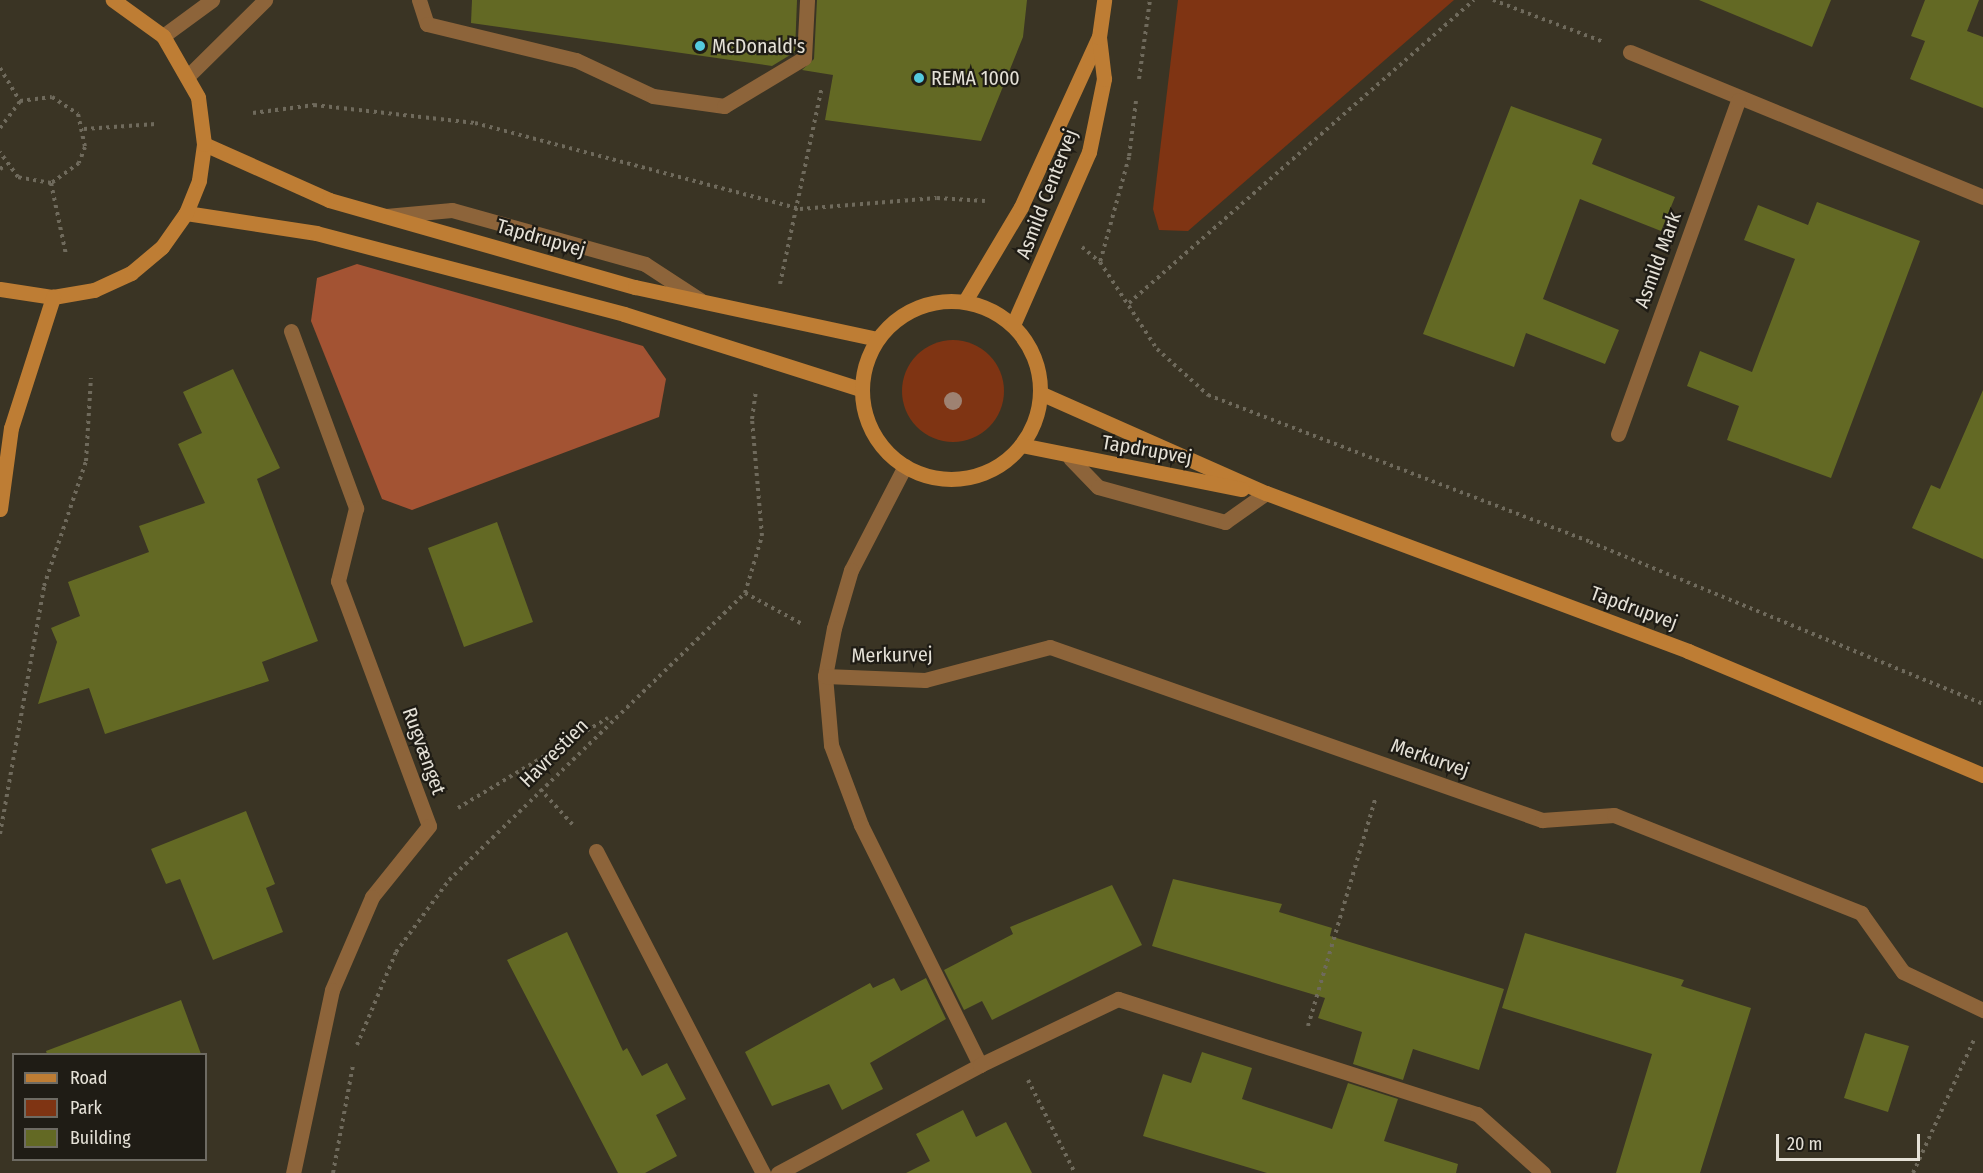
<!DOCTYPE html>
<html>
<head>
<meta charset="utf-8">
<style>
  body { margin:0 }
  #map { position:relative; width:1983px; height:1173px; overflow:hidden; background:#3a3424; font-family:"Fira Sans Condensed",sans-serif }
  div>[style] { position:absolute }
  .green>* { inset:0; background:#7f3413 }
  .round { border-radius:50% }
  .forest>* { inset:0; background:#a35333 }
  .building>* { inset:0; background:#636924 }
  .path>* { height:4px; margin-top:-2px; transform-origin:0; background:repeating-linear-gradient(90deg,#6f6a5c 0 3px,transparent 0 7.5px) }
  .lane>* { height:15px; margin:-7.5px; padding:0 7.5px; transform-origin:7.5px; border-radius:7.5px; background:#8d643a }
  .street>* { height:15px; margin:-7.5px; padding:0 7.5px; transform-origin:7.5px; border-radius:7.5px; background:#8d643a }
  .secondary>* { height:15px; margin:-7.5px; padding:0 7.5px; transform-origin:7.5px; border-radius:7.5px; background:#be7d34 }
  .secondary>.ring { margin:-7.5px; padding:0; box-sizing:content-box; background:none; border:15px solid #be7d34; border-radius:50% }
  .trees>* { width:18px; height:18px; margin:-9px; border-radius:50%; background:#9e8272 }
  .dots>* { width:16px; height:16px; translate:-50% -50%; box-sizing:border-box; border:3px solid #1f1c15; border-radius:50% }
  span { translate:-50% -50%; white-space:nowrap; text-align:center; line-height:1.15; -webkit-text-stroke:4.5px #1f1c15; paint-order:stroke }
  .poi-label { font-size:20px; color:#e5e1d7 }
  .left { translate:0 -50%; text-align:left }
  .street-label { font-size:20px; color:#e5e1d7 }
  .legend { position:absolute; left:12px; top:1053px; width:195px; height:108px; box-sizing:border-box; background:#1f1c15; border:2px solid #6e6b63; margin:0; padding:8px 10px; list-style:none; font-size:18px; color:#e5e1d7 }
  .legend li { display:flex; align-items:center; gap:12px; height:30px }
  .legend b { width:30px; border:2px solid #6e6b63 }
  .scale { position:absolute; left:1776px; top:1134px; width:144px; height:27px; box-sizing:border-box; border:3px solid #e5e1d7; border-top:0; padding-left:8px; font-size:18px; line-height:21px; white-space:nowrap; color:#e5e1d7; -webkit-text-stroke:4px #1f1c15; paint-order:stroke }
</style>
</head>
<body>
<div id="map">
  <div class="green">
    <i style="clip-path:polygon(1178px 0,1454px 0,1188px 231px,1159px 230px,1153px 209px)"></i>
    <i class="round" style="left:902px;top:340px;width:102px;height:102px"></i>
  </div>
  <div class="forest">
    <i style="clip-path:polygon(357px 264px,643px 346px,666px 379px,659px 417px,412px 510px,382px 499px,311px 321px,317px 278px)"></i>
  </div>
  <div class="building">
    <i style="clip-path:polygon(472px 0,797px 0,795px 52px,772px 66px,471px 23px)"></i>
    <i style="clip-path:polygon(817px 0,1027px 0,1023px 37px,981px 141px,825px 120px,833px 75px,802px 70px,814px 59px)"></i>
    <i style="clip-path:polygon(1699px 0,1831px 0,1812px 47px)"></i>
    <i style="clip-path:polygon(1925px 0,1979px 0,1967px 31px,1983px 37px,1983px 108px,1910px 79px,1925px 41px,1911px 36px)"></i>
    <i style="clip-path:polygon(1511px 106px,1602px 139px,1592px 164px,1675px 197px,1661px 231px,1580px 199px,1543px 299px,1619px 330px,1605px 364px,1526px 333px,1514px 367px,1423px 334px)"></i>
    <i style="clip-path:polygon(1817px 202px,1920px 241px,1831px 478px,1727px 440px,1739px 406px,1687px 386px,1700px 351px,1752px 372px,1761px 348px,1795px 259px,1744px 240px,1758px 205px,1808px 225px)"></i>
    <i style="clip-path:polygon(233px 369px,280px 468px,257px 479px,318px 641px,262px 662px,269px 681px,105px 734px,89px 688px,38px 704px,57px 642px,51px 628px,80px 616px,68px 582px,149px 552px,139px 526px,205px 503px,178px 444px,202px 433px,183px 392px)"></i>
    <i style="clip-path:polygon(1983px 390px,1983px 559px,1912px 528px,1931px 485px,1940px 489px)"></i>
    <i style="clip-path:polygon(497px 522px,533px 622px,464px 647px,428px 548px)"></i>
    <i style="clip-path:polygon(246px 811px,275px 884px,266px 888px,283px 932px,213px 960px,180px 879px,166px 884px,151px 849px)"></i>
    <i style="clip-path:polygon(1173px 879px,1282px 904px,1279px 912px,1332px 928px,1330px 936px,1504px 989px,1479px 1070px,1413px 1049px,1403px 1080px,1353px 1064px,1362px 1032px,1318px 1018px,1325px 998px,1152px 946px)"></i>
    <i style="clip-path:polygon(1112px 885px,1142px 945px,992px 1020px,982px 1001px,964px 1010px,944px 970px,1013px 934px,1010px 927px)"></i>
    <i style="clip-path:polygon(567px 932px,623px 1051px,627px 1048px,642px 1076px,667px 1063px,686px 1099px,656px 1115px,677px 1156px,645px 1173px,618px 1173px,507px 960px)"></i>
    <i style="clip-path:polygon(1525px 933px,1684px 980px,1681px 986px,1751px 1008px,1700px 1173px,1616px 1173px,1652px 1054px,1502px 1008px)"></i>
    <i style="clip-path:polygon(894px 978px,901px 991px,926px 978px,946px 1019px,870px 1063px,883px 1089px,842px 1110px,829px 1084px,772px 1106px,745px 1052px,870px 983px,873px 988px)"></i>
    <i style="clip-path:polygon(181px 1000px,201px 1054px,47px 1054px,46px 1051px)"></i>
    <i style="clip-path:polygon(1865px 1033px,1909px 1046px,1888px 1112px,1844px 1098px)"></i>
    <i style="clip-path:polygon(1202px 1052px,1252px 1068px,1242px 1099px,1332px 1129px,1348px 1083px,1398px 1099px,1384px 1141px,1458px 1164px,1456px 1173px,1267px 1173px,1143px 1136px,1163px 1074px,1191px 1083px)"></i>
    <i style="clip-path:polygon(963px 1110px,976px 1137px,1006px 1122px,1032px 1173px,906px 1173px,930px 1161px,916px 1134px)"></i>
  </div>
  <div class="path">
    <i style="left:1493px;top:0;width:116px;rotate:20.8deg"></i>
    <i style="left:0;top:68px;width:39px;rotate:59deg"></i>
    <i style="left:1139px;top:79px;width:80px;rotate:-82.1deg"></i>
    <i style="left:1136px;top:101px;width:56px;rotate:97.1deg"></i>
    <i style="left:1129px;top:157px;width:109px;rotate:105.4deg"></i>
    <i style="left:1100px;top:262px;width:104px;rotate:56.8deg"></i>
    <i style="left:1157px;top:349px;width:69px;rotate:42deg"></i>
    <i style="left:1208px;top:395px;width:409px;rotate:21deg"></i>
    <i style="left:1590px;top:542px;width:425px;rotate:22.4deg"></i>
    <i style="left:253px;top:113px;width:62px;rotate:-7.5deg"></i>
    <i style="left:314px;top:105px;width:162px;rotate:6.4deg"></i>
    <i style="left:475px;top:123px;width:336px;rotate:14.8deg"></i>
    <i style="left:800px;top:209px;width:137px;rotate:-4.6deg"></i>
    <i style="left:937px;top:198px;width:48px;rotate:3.6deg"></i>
    <i style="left:0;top:128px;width:34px;rotate:-53deg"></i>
    <i style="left:20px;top:101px;width:32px;rotate:-7deg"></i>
    <i style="left:52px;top:97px;width:31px;rotate:33deg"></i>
    <i style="left:78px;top:114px;width:34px;rotate:78deg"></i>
    <i style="left:85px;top:147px;width:17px;rotate:111deg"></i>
    <i style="left:79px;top:163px;width:34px;rotate:144deg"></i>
    <i style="left:51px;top:183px;width:34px;rotate:-170deg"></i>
    <i style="left:18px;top:177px;width:31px;rotate:-126deg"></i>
    <i style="left:84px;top:129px;width:72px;rotate:-4deg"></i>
    <i style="left:0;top:169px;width:7px;rotate:-34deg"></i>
    <i style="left:51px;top:183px;width:74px;rotate:78.2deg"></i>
    <i style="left:1082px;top:247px;width:23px;rotate:40deg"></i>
    <i style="left:780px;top:284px;width:202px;rotate:-78deg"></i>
    <i style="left:1129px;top:303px;width:459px;rotate:-41.3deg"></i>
    <i style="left:745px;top:593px;width:65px;rotate:28.5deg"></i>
    <i style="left:540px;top:789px;width:50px;rotate:47.4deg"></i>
    <i style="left:458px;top:808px;width:175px;rotate:-31deg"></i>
    <i style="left:0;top:834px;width:252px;rotate:-79.9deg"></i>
    <i style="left:44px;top:586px;width:132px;rotate:-71.4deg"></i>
    <i style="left:86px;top:461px;width:83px;rotate:-86.6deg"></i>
    <i style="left:1308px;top:1026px;width:239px;rotate:-73.5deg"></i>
    <i style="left:357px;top:1045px;width:101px;rotate:-67.2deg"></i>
    <i style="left:396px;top:952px;width:89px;rotate:-53.6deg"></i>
    <i style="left:449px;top:880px;width:412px;rotate:-44.1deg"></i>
    <i style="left:745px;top:593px;width:59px;rotate:-73.4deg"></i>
    <i style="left:762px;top:536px;width:117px;rotate:-94.9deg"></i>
    <i style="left:752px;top:419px;width:28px;rotate:-82deg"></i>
    <i style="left:1028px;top:1080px;width:104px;rotate:63.2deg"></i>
    <i style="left:333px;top:1173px;width:110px;rotate:-79.5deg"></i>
    <i style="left:1913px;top:1173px;width:146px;rotate:-65.4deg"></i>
  </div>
  <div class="lane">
    <i style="left:419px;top:0;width:25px;rotate:72deg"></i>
    <i style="left:427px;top:24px;width:153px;rotate:13.6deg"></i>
    <i style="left:576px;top:60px;width:85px;rotate:25.1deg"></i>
    <i style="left:653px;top:96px;width:72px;rotate:8deg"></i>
    <i style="left:724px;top:106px;width:93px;rotate:-31deg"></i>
    <i style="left:804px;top:58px;width:58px;rotate:-87deg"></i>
    <i style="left:163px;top:36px;width:61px;rotate:-36.3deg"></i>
    <i style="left:189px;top:75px;width:107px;rotate:-44.6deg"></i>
    <i style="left:386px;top:216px;width:66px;rotate:-5.2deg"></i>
    <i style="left:452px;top:210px;width:200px;rotate:15.6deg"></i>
    <i style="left:645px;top:264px;width:66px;rotate:33.2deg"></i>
    <i style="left:1070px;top:458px;width:40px;rotate:46deg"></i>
    <i style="left:1098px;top:487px;width:132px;rotate:15.4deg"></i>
    <i style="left:1225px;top:522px;width:50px;rotate:-35.3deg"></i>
  </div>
  <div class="street">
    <i style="left:1630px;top:52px;width:382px;rotate:22.3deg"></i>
    <i style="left:291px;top:331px;width:189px;rotate:69.8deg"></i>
    <i style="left:356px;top:508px;width:75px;rotate:103.9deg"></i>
    <i style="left:338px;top:581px;width:261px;rotate:69.6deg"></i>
    <i style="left:429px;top:826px;width:91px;rotate:128.8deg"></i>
    <i style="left:372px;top:897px;width:101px;rotate:113.3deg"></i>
    <i style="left:332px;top:990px;width:187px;rotate:102deg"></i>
    <i style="left:1618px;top:434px;width:355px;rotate:-70.2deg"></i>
    <i style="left:905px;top:466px;width:117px;rotate:117.4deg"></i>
    <i style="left:851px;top:570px;width:60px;rotate:106.3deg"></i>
    <i style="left:834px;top:628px;width:49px;rotate:100.6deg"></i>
    <i style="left:825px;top:676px;width:69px;rotate:85deg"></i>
    <i style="left:831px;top:745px;width:85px;rotate:69.4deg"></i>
    <i style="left:861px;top:825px;width:268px;rotate:63.6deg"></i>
    <i style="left:825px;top:676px;width:100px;rotate:2.3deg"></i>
    <i style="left:925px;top:680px;width:129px;rotate:-14.8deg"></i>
    <i style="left:1050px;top:647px;width:522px;rotate:19.37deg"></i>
    <i style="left:1542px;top:820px;width:72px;rotate:-4deg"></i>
    <i style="left:1614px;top:815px;width:266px;rotate:21.6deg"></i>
    <i style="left:1861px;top:913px;width:72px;rotate:54.6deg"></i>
    <i style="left:1903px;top:972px;width:89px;rotate:25.4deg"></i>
    <i style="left:596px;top:851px;width:363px;rotate:62.6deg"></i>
    <i style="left:778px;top:1173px;width:229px;rotate:-28.1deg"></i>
    <i style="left:980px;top:1065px;width:153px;rotate:-25.6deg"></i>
    <i style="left:1118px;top:999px;width:377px;rotate:17.8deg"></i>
    <i style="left:1477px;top:1114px;width:89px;rotate:41.8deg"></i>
  </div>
  <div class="secondary">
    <i style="left:204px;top:144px;width:137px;rotate:24.1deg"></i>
    <i style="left:329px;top:200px;width:318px;rotate:15.9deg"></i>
    <i style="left:635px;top:287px;width:248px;rotate:12.1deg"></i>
    <i style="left:186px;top:213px;width:132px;rotate:8.7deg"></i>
    <i style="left:316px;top:233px;width:318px;rotate:14.7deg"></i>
    <i style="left:624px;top:314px;width:249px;rotate:17.6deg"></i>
    <i style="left:0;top:289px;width:54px;rotate:8.6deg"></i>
    <i style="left:53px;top:297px;width:42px;rotate:-9.7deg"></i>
    <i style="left:94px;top:290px;width:41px;rotate:-24.7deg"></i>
    <i style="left:131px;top:273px;width:40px;rotate:-40deg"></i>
    <i style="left:162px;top:247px;width:42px;rotate:-54.8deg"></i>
    <i style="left:186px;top:213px;width:35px;rotate:-68deg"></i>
    <i style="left:199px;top:180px;width:36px;rotate:-82deg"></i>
    <i style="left:204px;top:144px;width:47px;rotate:-97.3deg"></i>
    <i style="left:198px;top:97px;width:70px;rotate:-119.8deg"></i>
    <i style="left:163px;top:36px;width:62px;rotate:-144.2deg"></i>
    <i style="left:965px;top:301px;width:109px;rotate:-59.2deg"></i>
    <i style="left:1021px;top:207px;width:187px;rotate:-65.4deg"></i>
    <i class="ring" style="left:862px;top:301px;width:163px;height:163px"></i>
    <i style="left:1013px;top:325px;width:189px;rotate:-66.3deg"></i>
    <i style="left:1089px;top:152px;width:75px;rotate:-78.4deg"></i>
    <i style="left:1104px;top:79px;width:42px;rotate:-96.8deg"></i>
    <i style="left:1099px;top:37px;width:37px;rotate:-82deg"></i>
    <i style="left:1040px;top:393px;width:247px;rotate:23.9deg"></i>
    <i style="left:1266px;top:493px;width:451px;rotate:20.5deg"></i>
    <i style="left:1688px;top:651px;width:320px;rotate:22.8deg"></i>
    <i style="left:1021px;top:445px;width:225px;rotate:11.3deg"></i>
    <i style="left:0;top:509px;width:82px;rotate:-82.3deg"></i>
    <i style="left:11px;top:428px;width:138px;rotate:-72.2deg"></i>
  </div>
  <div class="trees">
    <i style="left:953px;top:401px"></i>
  </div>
  <div class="dots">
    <i style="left:700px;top:46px;background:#54cade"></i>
    <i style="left:919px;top:78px;background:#54cade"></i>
  </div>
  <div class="poi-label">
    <span class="left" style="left:712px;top:46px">McDonald's</span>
    <span class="left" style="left:931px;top:78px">REMA 1000</span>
  </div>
  <div class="street-label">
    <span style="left:1047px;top:194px;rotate:-69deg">Asmild Centervej</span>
    <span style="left:541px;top:238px;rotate:16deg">Tapdrupvej</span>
    <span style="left:1658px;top:260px;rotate:-70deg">Asmild Mark</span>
    <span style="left:1147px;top:450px;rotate:10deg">Tapdrupvej</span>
    <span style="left:1634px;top:608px;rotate:20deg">Tapdrupvej</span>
    <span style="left:892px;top:655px;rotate:-1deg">Merkurvej</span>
    <span style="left:424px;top:751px;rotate:70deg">Rugvænget</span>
    <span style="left:554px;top:753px;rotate:-45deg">Havrestien</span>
    <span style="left:1430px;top:758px;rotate:19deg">Merkurvej</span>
  </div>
  <ul class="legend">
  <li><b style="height:8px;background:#be7d34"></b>Road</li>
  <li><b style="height:16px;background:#7f3413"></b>Park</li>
  <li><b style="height:16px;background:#636924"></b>Building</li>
  </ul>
  <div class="scale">20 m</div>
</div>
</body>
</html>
